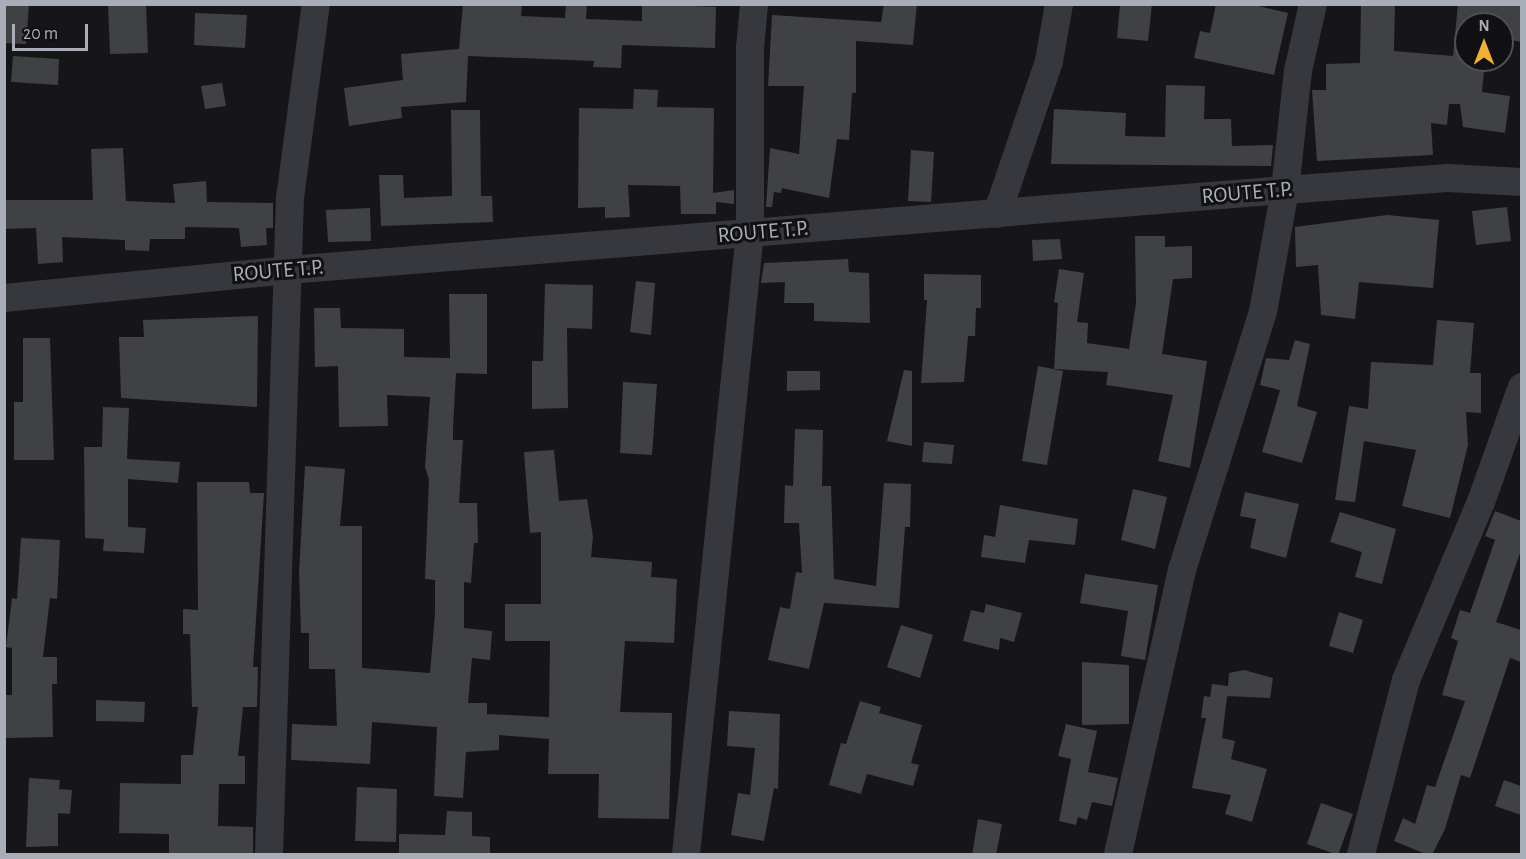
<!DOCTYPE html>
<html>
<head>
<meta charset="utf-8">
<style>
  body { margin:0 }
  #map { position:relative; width:1526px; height:859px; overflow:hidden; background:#161618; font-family:"Alegreya Sans",sans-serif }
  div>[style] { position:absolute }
  .building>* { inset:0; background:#404145 }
  .minor>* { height:28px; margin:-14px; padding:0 14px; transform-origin:14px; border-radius:14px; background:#37383d }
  span { translate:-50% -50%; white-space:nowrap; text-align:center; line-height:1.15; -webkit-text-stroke:6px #111113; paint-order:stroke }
  .street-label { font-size:22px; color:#a8adb8 }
  .frame { position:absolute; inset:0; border:6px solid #a8adb8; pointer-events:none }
  .north { position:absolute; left:1454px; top:12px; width:60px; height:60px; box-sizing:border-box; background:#111113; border:2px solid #4d4f55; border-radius:50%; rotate:0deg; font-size:16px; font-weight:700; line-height:24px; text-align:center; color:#a8adb8 }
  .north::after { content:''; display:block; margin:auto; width:21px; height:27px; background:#f2b134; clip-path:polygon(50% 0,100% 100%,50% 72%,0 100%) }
  .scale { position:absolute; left:12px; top:24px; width:76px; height:27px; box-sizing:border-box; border:3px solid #a8adb8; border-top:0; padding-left:8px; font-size:18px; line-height:21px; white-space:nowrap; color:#a8adb8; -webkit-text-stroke:4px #111113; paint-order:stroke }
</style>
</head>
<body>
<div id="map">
  <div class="building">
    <i style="clip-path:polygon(4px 4px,29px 4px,26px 44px,4px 43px)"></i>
    <i style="clip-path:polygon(108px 4px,146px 4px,148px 53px,110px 54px)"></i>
    <i style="clip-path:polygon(463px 4px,522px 4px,521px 16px,565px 18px,566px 4px,587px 4px,586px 19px,642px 21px,642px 4px,716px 7px,715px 48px,622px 45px,621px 68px,593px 67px,594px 61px,468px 56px,466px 102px,401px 107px,402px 118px,349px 126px,344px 88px,403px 80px,401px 54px,459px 49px)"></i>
    <i style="clip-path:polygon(884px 4px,917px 4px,913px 45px,856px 41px,856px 93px,852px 93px,849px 140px,837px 139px,829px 198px,782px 188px,781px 193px,774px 192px,772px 207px,766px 207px,770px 148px,799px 154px,804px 86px,768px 86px,772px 15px,881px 22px)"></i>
    <i style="clip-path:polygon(1120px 4px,1152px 4px,1148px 41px,1117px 38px)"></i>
    <i style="clip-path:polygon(1216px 4px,1250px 4px,1288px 13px,1274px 75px,1194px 58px,1200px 31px,1210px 33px)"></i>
    <i style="clip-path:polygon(1361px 4px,1395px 4px,1394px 51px,1453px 56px,1458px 4px,1521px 4px,1521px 42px,1502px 38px,1502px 24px,1466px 24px,1466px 60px,1485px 60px,1482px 92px,1510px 96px,1505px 133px,1463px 127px,1460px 104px,1449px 104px,1447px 125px,1431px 123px,1433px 155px,1317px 161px,1312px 90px,1326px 90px,1326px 64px,1360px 63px)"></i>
    <i style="clip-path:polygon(195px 13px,247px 15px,245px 48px,194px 45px)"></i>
    <i style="clip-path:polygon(13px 56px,59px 59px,58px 85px,11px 82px)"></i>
    <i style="clip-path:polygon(222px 83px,226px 106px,205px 109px,201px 86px)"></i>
    <i style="clip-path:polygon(1166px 85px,1205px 86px,1204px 119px,1231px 119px,1232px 146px,1273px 145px,1271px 166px,1051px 164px,1054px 109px,1126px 113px,1125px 136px,1165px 137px)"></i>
    <i style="clip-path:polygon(634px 89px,658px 90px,657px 107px,714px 108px,713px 193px,734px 190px,734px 204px,716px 202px,716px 214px,681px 214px,680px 186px,628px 185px,630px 217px,605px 218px,605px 207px,578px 208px,579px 108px,633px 109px)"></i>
    <i style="clip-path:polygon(451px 110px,480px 110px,481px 196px,492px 196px,493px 222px,381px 226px,379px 175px,403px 175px,404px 198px,452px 196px)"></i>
    <i style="clip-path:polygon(123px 148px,126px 201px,175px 203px,173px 184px,206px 181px,207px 202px,273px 203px,273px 228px,266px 228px,267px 245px,241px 247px,239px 228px,185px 227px,185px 239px,150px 239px,149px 251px,125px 250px,125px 240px,62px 237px,63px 262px,38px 264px,36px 228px,4px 229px,4px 200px,93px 200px,91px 149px)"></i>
    <i style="clip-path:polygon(911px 150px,934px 152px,931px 202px,908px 201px)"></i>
    <i style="clip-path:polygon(1507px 207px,1511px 241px,1476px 245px,1472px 211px)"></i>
    <i style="clip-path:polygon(370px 208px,371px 241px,328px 242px,326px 210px)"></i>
    <i style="clip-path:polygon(1387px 215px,1439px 220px,1433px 288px,1359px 282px,1355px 319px,1321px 315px,1318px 265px,1296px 267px,1295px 227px)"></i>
    <i style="clip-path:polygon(1135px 236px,1165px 236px,1165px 247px,1192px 246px,1192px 278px,1173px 279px,1162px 354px,1207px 361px,1190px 468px,1158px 461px,1173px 395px,1106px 385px,1108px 372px,1054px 369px,1058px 303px,1054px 302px,1059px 269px,1084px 273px,1077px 322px,1088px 323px,1087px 343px,1129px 349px,1136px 303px)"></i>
    <i style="clip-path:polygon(1060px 239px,1062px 259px,1033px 261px,1032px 240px)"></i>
    <i style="clip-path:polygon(848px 259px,849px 272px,869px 273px,870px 323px,814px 321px,814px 303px,784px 303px,785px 282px,761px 283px,764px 263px)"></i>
    <i style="clip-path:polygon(924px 274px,981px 275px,981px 308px,976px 308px,975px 336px,968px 336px,964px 382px,921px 383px,927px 300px,924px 300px)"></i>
    <i style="clip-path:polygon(636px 281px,655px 283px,651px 335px,630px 332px)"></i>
    <i style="clip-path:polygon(545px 284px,593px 285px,592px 329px,567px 328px,568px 408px,532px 409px,532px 361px,543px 361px)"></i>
    <i style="clip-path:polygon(449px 294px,487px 294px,487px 374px,456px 373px,453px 427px,453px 440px,463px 440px,459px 503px,477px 503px,478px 543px,474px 543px,471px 583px,464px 582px,464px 628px,492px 631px,490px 660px,472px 658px,468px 703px,487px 703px,487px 714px,549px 717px,550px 641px,505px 641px,505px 604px,541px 604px,541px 532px,530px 533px,524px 452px,554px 450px,559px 501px,587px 499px,593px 537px,591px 557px,652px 562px,651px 577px,677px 579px,674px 643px,625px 641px,620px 712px,672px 713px,669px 819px,598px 818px,599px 774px,548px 774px,549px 739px,499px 735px,499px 750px,466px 752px,463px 798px,434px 796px,437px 727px,372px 722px,370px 764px,291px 760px,292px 724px,337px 726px,335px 669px,309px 669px,309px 633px,301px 633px,299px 572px,305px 466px,345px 469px,340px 526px,362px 526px,362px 668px,430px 673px,435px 614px,435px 580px,425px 579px,429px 480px,425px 467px,430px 397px,387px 395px,388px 426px,339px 427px,338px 366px,315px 367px,314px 308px,340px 308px,341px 328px,404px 329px,404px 357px,450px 358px)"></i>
    <i style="clip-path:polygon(258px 316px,257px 407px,121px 398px,119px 337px,144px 337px,143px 320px)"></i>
    <i style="clip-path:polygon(1437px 320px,1474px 323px,1470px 373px,1481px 373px,1481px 413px,1466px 412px,1468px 445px,1450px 518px,1402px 506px,1416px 450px,1364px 441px,1355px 502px,1335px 500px,1349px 406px,1368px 409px,1371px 362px,1433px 365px)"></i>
    <i style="clip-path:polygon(23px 338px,50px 338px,54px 460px,14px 460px,14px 402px,23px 402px)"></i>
    <i style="clip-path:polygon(1295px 340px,1310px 344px,1297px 406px,1317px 412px,1302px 463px,1262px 452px,1280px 390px,1260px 385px,1266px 358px,1289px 360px)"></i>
    <i style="clip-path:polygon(1038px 366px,1063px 371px,1047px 465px,1022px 461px)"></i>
    <i style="clip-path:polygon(904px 370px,912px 371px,912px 446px,887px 441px)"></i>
    <i style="clip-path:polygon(787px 371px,820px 371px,820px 390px,787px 391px)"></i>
    <i style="clip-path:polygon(623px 382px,657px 384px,652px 455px,620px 453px)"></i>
    <i style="clip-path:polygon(103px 407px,129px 408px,127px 459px,180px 462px,178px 483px,128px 479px,128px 527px,146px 528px,144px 553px,103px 551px,104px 539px,85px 538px,84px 447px,102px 447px)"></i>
    <i style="clip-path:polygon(795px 429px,823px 430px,822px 486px,831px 486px,834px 579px,876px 586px,884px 483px,911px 484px,910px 527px,905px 527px,899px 608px,824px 603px,809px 669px,768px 660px,780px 607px,790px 609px,796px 572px,802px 573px,799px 523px,784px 523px,785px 485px,793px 486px)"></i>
    <i style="clip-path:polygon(924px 442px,954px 445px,952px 464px,922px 462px)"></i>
    <i style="clip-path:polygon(197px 482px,249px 482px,250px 493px,264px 493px,253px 667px,258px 667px,257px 707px,243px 707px,238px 756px,245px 756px,245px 784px,219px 784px,218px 826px,253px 827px,253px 855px,169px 855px,169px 834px,119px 833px,120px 783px,181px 784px,181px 755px,193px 755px,198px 707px,192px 707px,190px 634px,183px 634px,183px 609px,198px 610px)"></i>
    <i style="clip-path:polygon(1133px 489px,1167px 497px,1155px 549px,1121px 540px)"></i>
    <i style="clip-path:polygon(1245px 492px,1299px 504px,1286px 558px,1250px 548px,1256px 519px,1240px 516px)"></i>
    <i style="clip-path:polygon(1000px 505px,1078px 519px,1075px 545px,1029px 540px,1025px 563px,981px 557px,984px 535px,995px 537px)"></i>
    <i style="clip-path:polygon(1495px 511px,1521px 521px,1521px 550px,1496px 622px,1521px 630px,1521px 662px,1510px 658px,1470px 778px,1461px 775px,1445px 829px,1432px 855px,1428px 855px,1394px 841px,1403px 818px,1415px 824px,1427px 785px,1435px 787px,1465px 701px,1442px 695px,1458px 641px,1451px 638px,1460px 610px,1470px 613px,1495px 540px,1485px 536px)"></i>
    <i style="clip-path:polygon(1340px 512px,1396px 529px,1382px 584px,1355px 577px,1362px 552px,1330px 542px)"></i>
    <i style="clip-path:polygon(21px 538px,60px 540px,57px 599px,50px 598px,43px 657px,57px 657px,57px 684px,52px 684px,53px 737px,5px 738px,4px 695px,12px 695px,12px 648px,6px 647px,12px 598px,17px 599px)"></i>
    <i style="clip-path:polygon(1085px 574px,1158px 585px,1145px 660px,1121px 656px,1128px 611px,1080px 603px)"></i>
    <i style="clip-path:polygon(986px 604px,1022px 613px,1014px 642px,1000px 638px,999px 650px,963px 641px,971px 610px,984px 613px)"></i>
    <i style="clip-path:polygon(1339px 612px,1363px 620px,1353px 653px,1329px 646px)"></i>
    <i style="clip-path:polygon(901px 625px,933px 635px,920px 678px,887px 667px)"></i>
    <i style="clip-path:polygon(1082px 662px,1129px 665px,1129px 724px,1082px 725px)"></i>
    <i style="clip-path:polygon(1244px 670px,1273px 678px,1270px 698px,1227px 696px,1228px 689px,1222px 738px,1235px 741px,1231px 759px,1267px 769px,1252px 822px,1225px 814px,1231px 795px,1192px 788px,1206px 718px,1201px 718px,1204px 696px,1210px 697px,1212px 684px,1228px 686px,1229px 673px)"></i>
    <i style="clip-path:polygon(96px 700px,145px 702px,144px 722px,96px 721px)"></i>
    <i style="clip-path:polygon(860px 701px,881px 707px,879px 713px,922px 725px,911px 763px,919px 765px,913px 786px,867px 774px,861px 794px,829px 785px,841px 743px,846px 744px)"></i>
    <i style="clip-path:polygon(729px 711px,780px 714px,778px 789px,774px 788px,764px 841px,731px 835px,738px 793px,750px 795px,755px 748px,727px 746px)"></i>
    <i style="clip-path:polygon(1066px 724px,1097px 731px,1088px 772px,1118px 778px,1112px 806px,1092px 802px,1087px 820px,1078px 817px,1076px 825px,1059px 821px,1071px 759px,1058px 756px)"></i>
    <i style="clip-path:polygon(29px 778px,60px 780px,59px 789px,72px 790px,70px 814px,58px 813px,58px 846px,26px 847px)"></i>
    <i style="clip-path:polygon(1504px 780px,1521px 786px,1521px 815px,1495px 806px)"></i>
    <i style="clip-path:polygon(357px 787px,397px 789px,396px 842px,355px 841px)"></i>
    <i style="clip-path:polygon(1321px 803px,1353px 814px,1338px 855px,1307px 844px)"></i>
    <i style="clip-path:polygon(447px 811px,472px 812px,472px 836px,490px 837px,490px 855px,399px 855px,399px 834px,445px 835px)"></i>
    <i style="clip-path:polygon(978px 819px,1002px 824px,996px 855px,972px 855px)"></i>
  </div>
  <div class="minor">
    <i style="left:997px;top:214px;width:162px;rotate:-71.2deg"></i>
    <i style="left:1049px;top:61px;width:58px;rotate:-80deg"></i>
    <i style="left:4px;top:298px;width:285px;rotate:-5.6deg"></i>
    <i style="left:288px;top:270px;width:1000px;rotate:-4.59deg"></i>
    <i style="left:1285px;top:190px;width:163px;rotate:-4.2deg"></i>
    <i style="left:1448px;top:178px;width:74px;rotate:3.1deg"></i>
    <i style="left:269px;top:854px;width:656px;rotate:-88.17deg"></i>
    <i style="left:290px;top:198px;width:196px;rotate:-82.4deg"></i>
    <i style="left:686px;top:854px;width:624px;rotate:-84.12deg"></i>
    <i style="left:750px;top:233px;width:185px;rotate:-90deg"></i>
    <i style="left:750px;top:48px;width:44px;rotate:-84.8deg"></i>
    <i style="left:1118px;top:854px;width:291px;rotate:-77.3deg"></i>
    <i style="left:1182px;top:570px;width:270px;rotate:-72.6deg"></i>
    <i style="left:1263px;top:312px;width:124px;rotate:-79.8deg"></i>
    <i style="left:1285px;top:190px;width:120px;rotate:-83.8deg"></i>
    <i style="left:1298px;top:71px;width:69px;rotate:-77.4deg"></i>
    <i style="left:1361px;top:854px;width:180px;rotate:-75.5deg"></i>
    <i style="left:1406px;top:680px;width:193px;rotate:-67.2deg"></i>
    <i style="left:1481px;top:502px;width:122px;rotate:-70.4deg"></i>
  </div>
  <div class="street-label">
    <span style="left:1247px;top:193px;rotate:-5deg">ROUTE T.P.</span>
    <span style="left:763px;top:232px;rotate:-5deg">ROUTE T.P.</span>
    <span style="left:278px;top:271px;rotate:-5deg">ROUTE T.P.</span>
  </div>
  <div class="frame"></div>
  <div class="north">N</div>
  <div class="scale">20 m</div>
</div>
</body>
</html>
